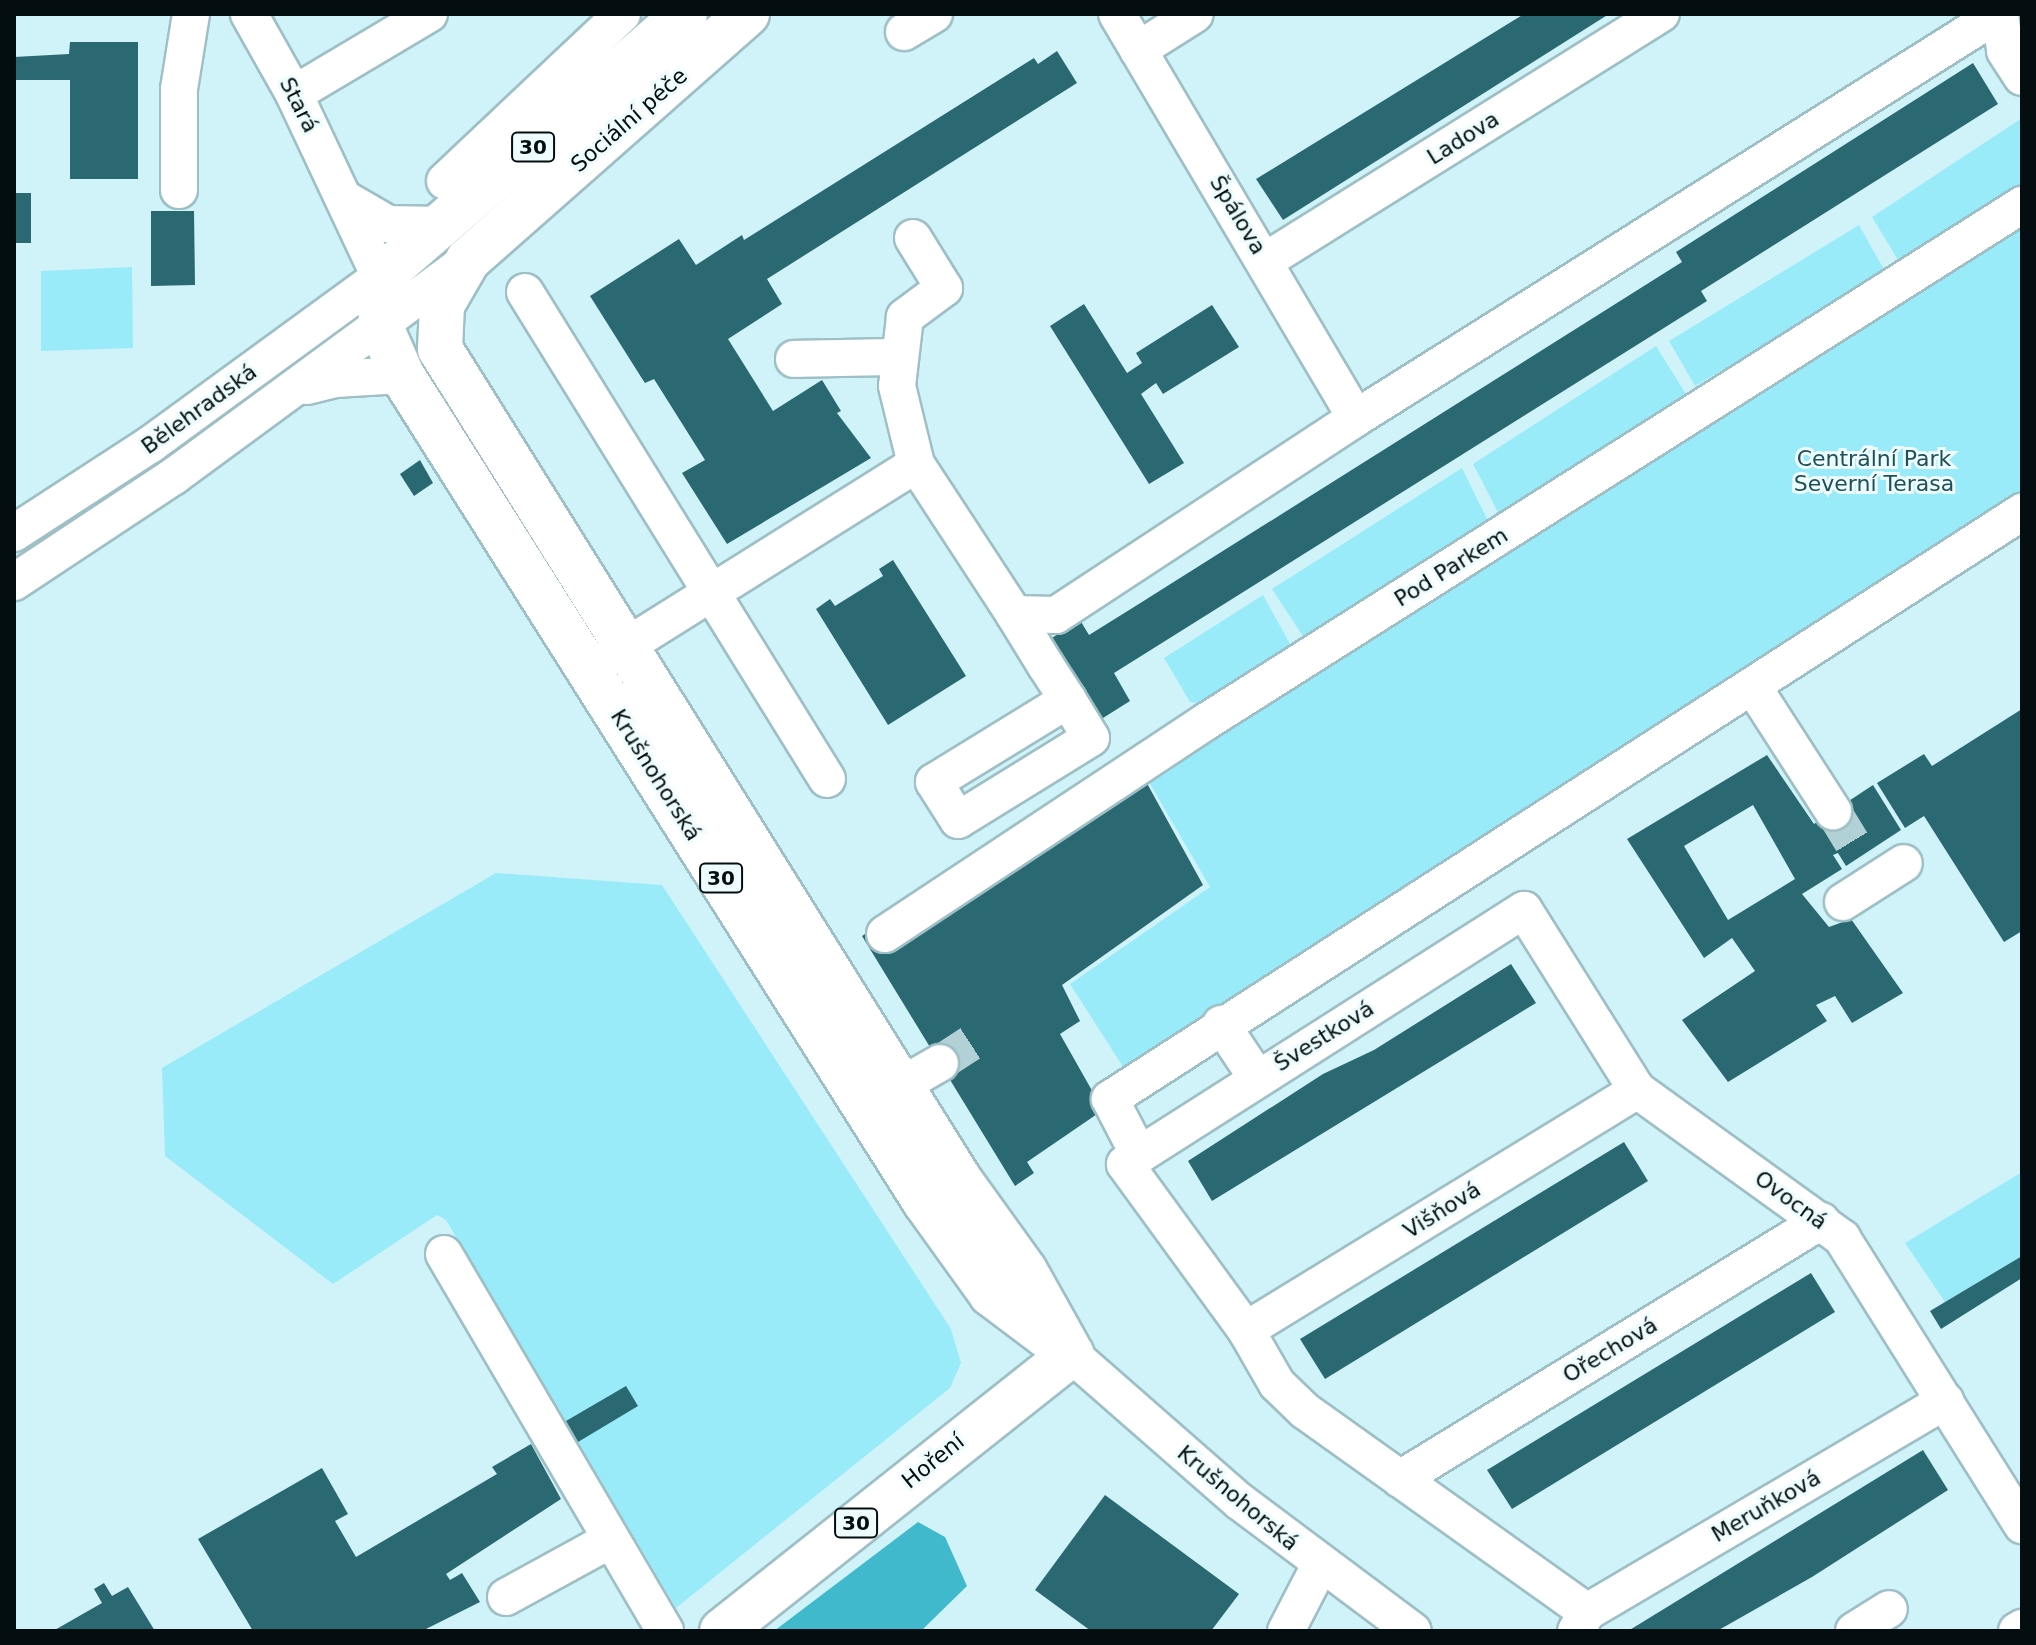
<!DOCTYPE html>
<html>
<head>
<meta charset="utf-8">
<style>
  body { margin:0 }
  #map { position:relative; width:2036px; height:1645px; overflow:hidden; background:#d0f3f9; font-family:"DejaVu Sans",sans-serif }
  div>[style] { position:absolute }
  .green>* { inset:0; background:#9aebf9 }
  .forest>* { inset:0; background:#3fb9cb }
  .building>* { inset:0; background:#2a6872 }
  .minor-tunnel>* { height:36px; margin-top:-18px; transform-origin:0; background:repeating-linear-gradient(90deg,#b1d1d6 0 36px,transparent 0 54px) }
  .roads { filter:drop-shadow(2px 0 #9ebfc5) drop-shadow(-2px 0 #9ebfc5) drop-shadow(0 2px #9ebfc5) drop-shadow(0 -2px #9ebfc5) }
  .minor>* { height:36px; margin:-18px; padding:0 18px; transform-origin:18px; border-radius:18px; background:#fff }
  .major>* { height:44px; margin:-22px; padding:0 22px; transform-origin:22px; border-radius:22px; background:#fff }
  span { translate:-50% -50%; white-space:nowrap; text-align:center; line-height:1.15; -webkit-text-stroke:6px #eefcfe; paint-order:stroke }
  .shield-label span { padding:2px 6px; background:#eefcfe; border:2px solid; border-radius:6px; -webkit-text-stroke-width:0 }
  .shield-label { font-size:20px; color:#040e10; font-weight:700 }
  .street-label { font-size:22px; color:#040e10 }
  .park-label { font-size:22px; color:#1d5058 }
  .frame { position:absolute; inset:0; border:16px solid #040e10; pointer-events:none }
</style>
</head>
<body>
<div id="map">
  <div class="green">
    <i style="clip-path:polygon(2022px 118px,2022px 185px,1898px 260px,1872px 217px)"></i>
    <i style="clip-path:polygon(2022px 220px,2022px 535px,1675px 750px,1141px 1095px,1070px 984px,1210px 887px,1145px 775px)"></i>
    <i style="clip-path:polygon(1859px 225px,1886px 273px,1695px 386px,1669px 341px)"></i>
    <i style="clip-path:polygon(132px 267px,133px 348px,41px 351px,41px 271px)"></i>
    <i style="clip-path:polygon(1656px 346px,1689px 399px,1503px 522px,1473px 464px)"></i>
    <i style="clip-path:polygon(1462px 468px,1491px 527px,1306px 641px,1272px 589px)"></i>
    <i style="clip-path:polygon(1263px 595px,1294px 651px,1208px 705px,1190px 702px,1164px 658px)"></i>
    <i style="clip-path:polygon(496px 873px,662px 885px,951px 1329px,961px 1363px,950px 1388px,676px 1608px,446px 1220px,437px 1215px,333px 1284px,165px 1156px,162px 1068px)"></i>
    <i style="clip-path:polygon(2022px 1172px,2022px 1256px,1945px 1302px,1905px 1243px)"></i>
  </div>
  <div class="forest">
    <i style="clip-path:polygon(918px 1522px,945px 1537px,967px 1586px,921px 1631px,774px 1631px)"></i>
  </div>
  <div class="building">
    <i style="clip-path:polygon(1524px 14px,1609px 14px,1283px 220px,1256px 179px)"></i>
    <i style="clip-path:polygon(70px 42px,138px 42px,138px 179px,70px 179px,70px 80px,14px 80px,14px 57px,69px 54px)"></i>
    <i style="clip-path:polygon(1057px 51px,1077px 83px,767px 279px,782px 304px,728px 339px,773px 411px,822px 380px,841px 411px,837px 413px,871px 458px,727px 544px,682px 473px,705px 460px,654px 379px,645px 383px,641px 377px,590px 296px,679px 239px,696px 265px,742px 235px,744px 240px,1034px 58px,1038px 64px)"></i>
    <i style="clip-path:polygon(1973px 63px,1998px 104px,1701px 291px,1707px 301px,1114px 673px,1130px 701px,1095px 723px,1044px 643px,1080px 620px,1089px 635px,1134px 607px,1682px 262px,1676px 252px)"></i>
    <i style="clip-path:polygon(14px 193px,31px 193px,31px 243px,14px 243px)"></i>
    <i style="clip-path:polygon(151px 211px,194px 211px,195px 285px,151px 286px)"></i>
    <i style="clip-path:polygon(1084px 304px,1127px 373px,1142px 363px,1136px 353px,1212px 305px,1239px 347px,1163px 394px,1156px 383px,1141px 394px,1184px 463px,1149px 484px,1050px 326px)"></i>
    <i style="clip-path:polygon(420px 460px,433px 483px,414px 496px,400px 474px)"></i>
    <i style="clip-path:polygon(893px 560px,966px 676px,888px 725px,816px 609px,830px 599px,835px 606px,883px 576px,879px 569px)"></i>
    <i style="clip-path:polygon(2022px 709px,2022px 931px,2004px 942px,1924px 816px,1905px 828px,1877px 783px,1924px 754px,1932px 766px)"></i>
    <i style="clip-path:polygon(evenodd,1767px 755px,1814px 824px,1873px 785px,1901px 830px,1846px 866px,1838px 853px,1833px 855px,1842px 869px,1802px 894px,1829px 927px,1851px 919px,1903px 993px,1852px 1023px,1835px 996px,1816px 1005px,1827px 1021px,1728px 1082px,1682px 1020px,1755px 971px,1732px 938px,1704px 958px,1627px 839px,1767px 755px,1753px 805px,1795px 879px,1728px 920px,1684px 846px,1753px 805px)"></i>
    <i style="clip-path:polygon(1133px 758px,1203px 885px,1062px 985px,1080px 1021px,1060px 1034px,1103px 1110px,1027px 1162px,1034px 1173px,1015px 1186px,862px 936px)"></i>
    <i style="clip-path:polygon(1511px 964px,1536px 1003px,1212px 1201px,1188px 1161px,1323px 1074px,1374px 1050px)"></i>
    <i style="clip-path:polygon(1624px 1142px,1648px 1181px,1325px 1379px,1300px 1339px)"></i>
    <i style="clip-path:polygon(2022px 1256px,2022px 1278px,1941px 1329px,1930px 1311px)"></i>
    <i style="clip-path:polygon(1811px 1273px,1835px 1312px,1512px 1509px,1487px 1470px)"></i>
    <i style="clip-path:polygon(626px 1386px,638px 1406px,578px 1442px,566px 1421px)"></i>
    <i style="clip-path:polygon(531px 1444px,561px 1499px,446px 1574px,450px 1580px,462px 1573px,480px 1602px,422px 1631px,253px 1631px,198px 1539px,322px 1468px,348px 1514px,335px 1521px,356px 1557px,497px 1474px,492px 1467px)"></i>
    <i style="clip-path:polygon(1923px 1450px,1948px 1490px,1812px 1577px,1717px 1631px,1628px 1631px)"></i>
    <i style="clip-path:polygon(1105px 1495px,1239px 1594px,1211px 1631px,1091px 1631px,1035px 1590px)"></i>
    <i style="clip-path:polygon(104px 1583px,112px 1596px,128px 1587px,155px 1631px,53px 1631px,102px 1603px,94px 1589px)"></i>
  </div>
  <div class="minor-tunnel">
    <i style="left:1833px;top:811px;width:54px;rotate:58.7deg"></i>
    <i style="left:940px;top:1063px;width:48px;rotate:-33deg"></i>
  </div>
  <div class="roads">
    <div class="minor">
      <i style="left:249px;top:14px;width:92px;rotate:60.6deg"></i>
      <i style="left:294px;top:94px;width:202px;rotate:64.8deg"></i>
      <i style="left:380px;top:277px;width:24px;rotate:45deg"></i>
      <i style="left:1117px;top:14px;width:469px;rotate:59.4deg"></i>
      <i style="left:2000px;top:14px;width:37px;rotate:82deg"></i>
      <i style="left:2005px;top:51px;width:31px;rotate:57deg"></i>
      <i style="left:904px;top:32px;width:35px;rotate:-31deg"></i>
      <i style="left:1138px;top:50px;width:67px;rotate:-32.3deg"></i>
      <i style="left:294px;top:94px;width:157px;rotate:-30.7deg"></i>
      <i style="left:445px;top:181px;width:243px;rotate:-43.3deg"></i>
      <i style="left:179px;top:190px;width:101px;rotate:-90deg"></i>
      <i style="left:179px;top:89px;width:76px;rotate:-80.9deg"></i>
      <i style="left:345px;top:199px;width:50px;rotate:30.2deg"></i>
      <i style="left:388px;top:224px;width:56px;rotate:1deg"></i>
      <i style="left:913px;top:238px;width:59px;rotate:58.2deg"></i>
      <i style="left:944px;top:288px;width:49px;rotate:143.4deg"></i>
      <i style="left:905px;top:317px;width:69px;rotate:96.6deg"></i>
      <i style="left:897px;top:386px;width:80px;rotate:76.3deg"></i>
      <i style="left:1265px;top:261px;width:467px;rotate:-32deg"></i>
      <i style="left:525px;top:292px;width:573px;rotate:58.2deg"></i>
      <i style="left:794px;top:359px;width:106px;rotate:-1.1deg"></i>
      <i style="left:307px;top:386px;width:29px;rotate:-14deg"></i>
      <i style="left:335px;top:379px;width:67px;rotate:-3.4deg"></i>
      <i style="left:14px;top:533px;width:163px;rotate:-33deg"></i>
      <i style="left:151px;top:444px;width:283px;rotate:-36.1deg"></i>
      <i style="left:14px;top:582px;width:192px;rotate:-33.5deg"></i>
      <i style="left:174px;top:476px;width:355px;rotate:-36.3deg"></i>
      <i style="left:1014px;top:614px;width:42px;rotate:1.4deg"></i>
      <i style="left:1056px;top:615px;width:359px;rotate:-33.3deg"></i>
      <i style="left:1356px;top:418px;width:759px;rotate:-32.18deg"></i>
      <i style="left:604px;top:660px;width:368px;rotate:-32.1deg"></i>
      <i style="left:916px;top:464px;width:179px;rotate:56.8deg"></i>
      <i style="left:1014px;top:614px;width:61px;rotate:58.4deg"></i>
      <i style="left:1046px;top:666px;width:40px;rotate:57.1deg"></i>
      <i style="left:1068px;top:700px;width:44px;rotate:58.8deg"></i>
      <i style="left:1091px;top:738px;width:156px;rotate:148.3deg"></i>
      <i style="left:958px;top:820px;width:45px;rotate:-122.3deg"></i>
      <i style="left:934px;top:782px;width:157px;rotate:-31.5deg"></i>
      <i style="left:1753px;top:687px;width:148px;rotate:57.2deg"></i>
      <i style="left:1843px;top:902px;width:72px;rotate:-32.6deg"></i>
      <i style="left:885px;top:934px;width:386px;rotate:-33.5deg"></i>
      <i style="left:1207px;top:721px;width:965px;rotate:-32.34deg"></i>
      <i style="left:1221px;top:1024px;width:65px;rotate:56.3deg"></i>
      <i style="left:900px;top:1086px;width:46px;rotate:-29.9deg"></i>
      <i style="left:1139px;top:1155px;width:63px;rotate:-117.4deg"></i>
      <i style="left:1110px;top:1099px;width:1085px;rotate:-32.77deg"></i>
      <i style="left:444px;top:1254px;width:437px;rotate:59.6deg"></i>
      <i style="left:1246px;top:1330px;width:459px;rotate:-31.5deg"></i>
      <i style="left:1071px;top:1354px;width:223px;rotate:41.2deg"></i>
      <i style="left:1239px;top:1501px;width:217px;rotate:36.8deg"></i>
      <i style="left:1400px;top:1479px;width:494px;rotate:-31.5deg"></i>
      <i style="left:506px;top:1597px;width:119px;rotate:-28.7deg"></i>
      <i style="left:1587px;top:1612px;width:416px;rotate:-30.5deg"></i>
      <i style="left:1286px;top:1631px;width:74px;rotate:-62.7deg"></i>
      <i style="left:1576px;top:1631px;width:22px;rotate:-60deg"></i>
      <i style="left:1587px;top:1612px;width:346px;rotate:-144.5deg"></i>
      <i style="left:1305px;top:1411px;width:39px;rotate:-136deg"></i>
      <i style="left:1277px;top:1384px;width:62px;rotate:-119.9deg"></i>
      <i style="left:1246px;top:1330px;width:205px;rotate:-126.1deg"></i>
      <i style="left:1125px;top:1164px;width:473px;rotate:-32.5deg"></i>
      <i style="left:1524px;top:910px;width:213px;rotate:57.9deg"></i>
      <i style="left:1637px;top:1090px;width:253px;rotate:35.8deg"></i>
      <i style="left:1842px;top:1238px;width:339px;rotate:57.9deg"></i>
      <i style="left:1854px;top:1631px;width:41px;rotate:-32.2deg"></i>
      <i style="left:2017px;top:1631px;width:6px;rotate:-31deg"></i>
    </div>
    <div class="major">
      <i style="left:685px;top:14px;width:403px;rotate:139.2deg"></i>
      <i style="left:380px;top:277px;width:50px;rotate:88.9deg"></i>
      <i style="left:381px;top:327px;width:52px;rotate:66.4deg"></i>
      <i style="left:402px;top:375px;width:978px;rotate:57.69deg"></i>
      <i style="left:925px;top:1202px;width:113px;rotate:54.3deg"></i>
      <i style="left:991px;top:1294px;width:100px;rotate:36.9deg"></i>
      <i style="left:747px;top:14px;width:372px;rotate:138.6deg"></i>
      <i style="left:468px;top:260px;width:52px;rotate:120deg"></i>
      <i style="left:442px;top:305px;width:44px;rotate:92.6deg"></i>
      <i style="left:440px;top:349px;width:979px;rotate:57.98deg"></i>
      <i style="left:959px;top:1179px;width:113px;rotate:54.3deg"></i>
      <i style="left:1025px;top:1271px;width:88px;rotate:60.8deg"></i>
      <i style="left:722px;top:1631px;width:446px;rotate:-38.4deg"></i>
    </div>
  </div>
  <div class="shield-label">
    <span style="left:533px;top:147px">30</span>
    <span style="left:721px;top:878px">30</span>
    <span style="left:856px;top:1523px">30</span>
  </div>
  <div class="street-label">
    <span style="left:299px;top:105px;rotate:63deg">Stará</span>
    <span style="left:629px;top:120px;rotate:-41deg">Sociální péče</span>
    <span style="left:1463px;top:138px;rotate:-32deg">Ladova</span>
    <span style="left:1238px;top:215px;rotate:59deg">Špálova</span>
    <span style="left:199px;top:409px;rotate:-36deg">Bělehradská</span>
    <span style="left:1451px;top:567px;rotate:-32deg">Pod Parkem</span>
    <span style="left:656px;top:775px;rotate:58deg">Krušnohorská</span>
    <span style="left:1324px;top:1036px;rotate:-32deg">Švestková</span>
    <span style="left:1791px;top:1200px;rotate:36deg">Ovocná</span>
    <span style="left:1442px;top:1210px;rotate:-32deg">Višňová</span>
    <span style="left:1610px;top:1350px;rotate:-31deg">Ořechová</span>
    <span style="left:933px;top:1461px;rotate:-39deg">Hoření</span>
    <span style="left:1238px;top:1498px;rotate:40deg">Krušnohorská</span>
    <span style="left:1766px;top:1506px;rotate:-30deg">Meruňková</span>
  </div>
  <div class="park-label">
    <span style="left:1874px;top:471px">Centrální Park<br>Severní Terasa</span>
  </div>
  <div class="frame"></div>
</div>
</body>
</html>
